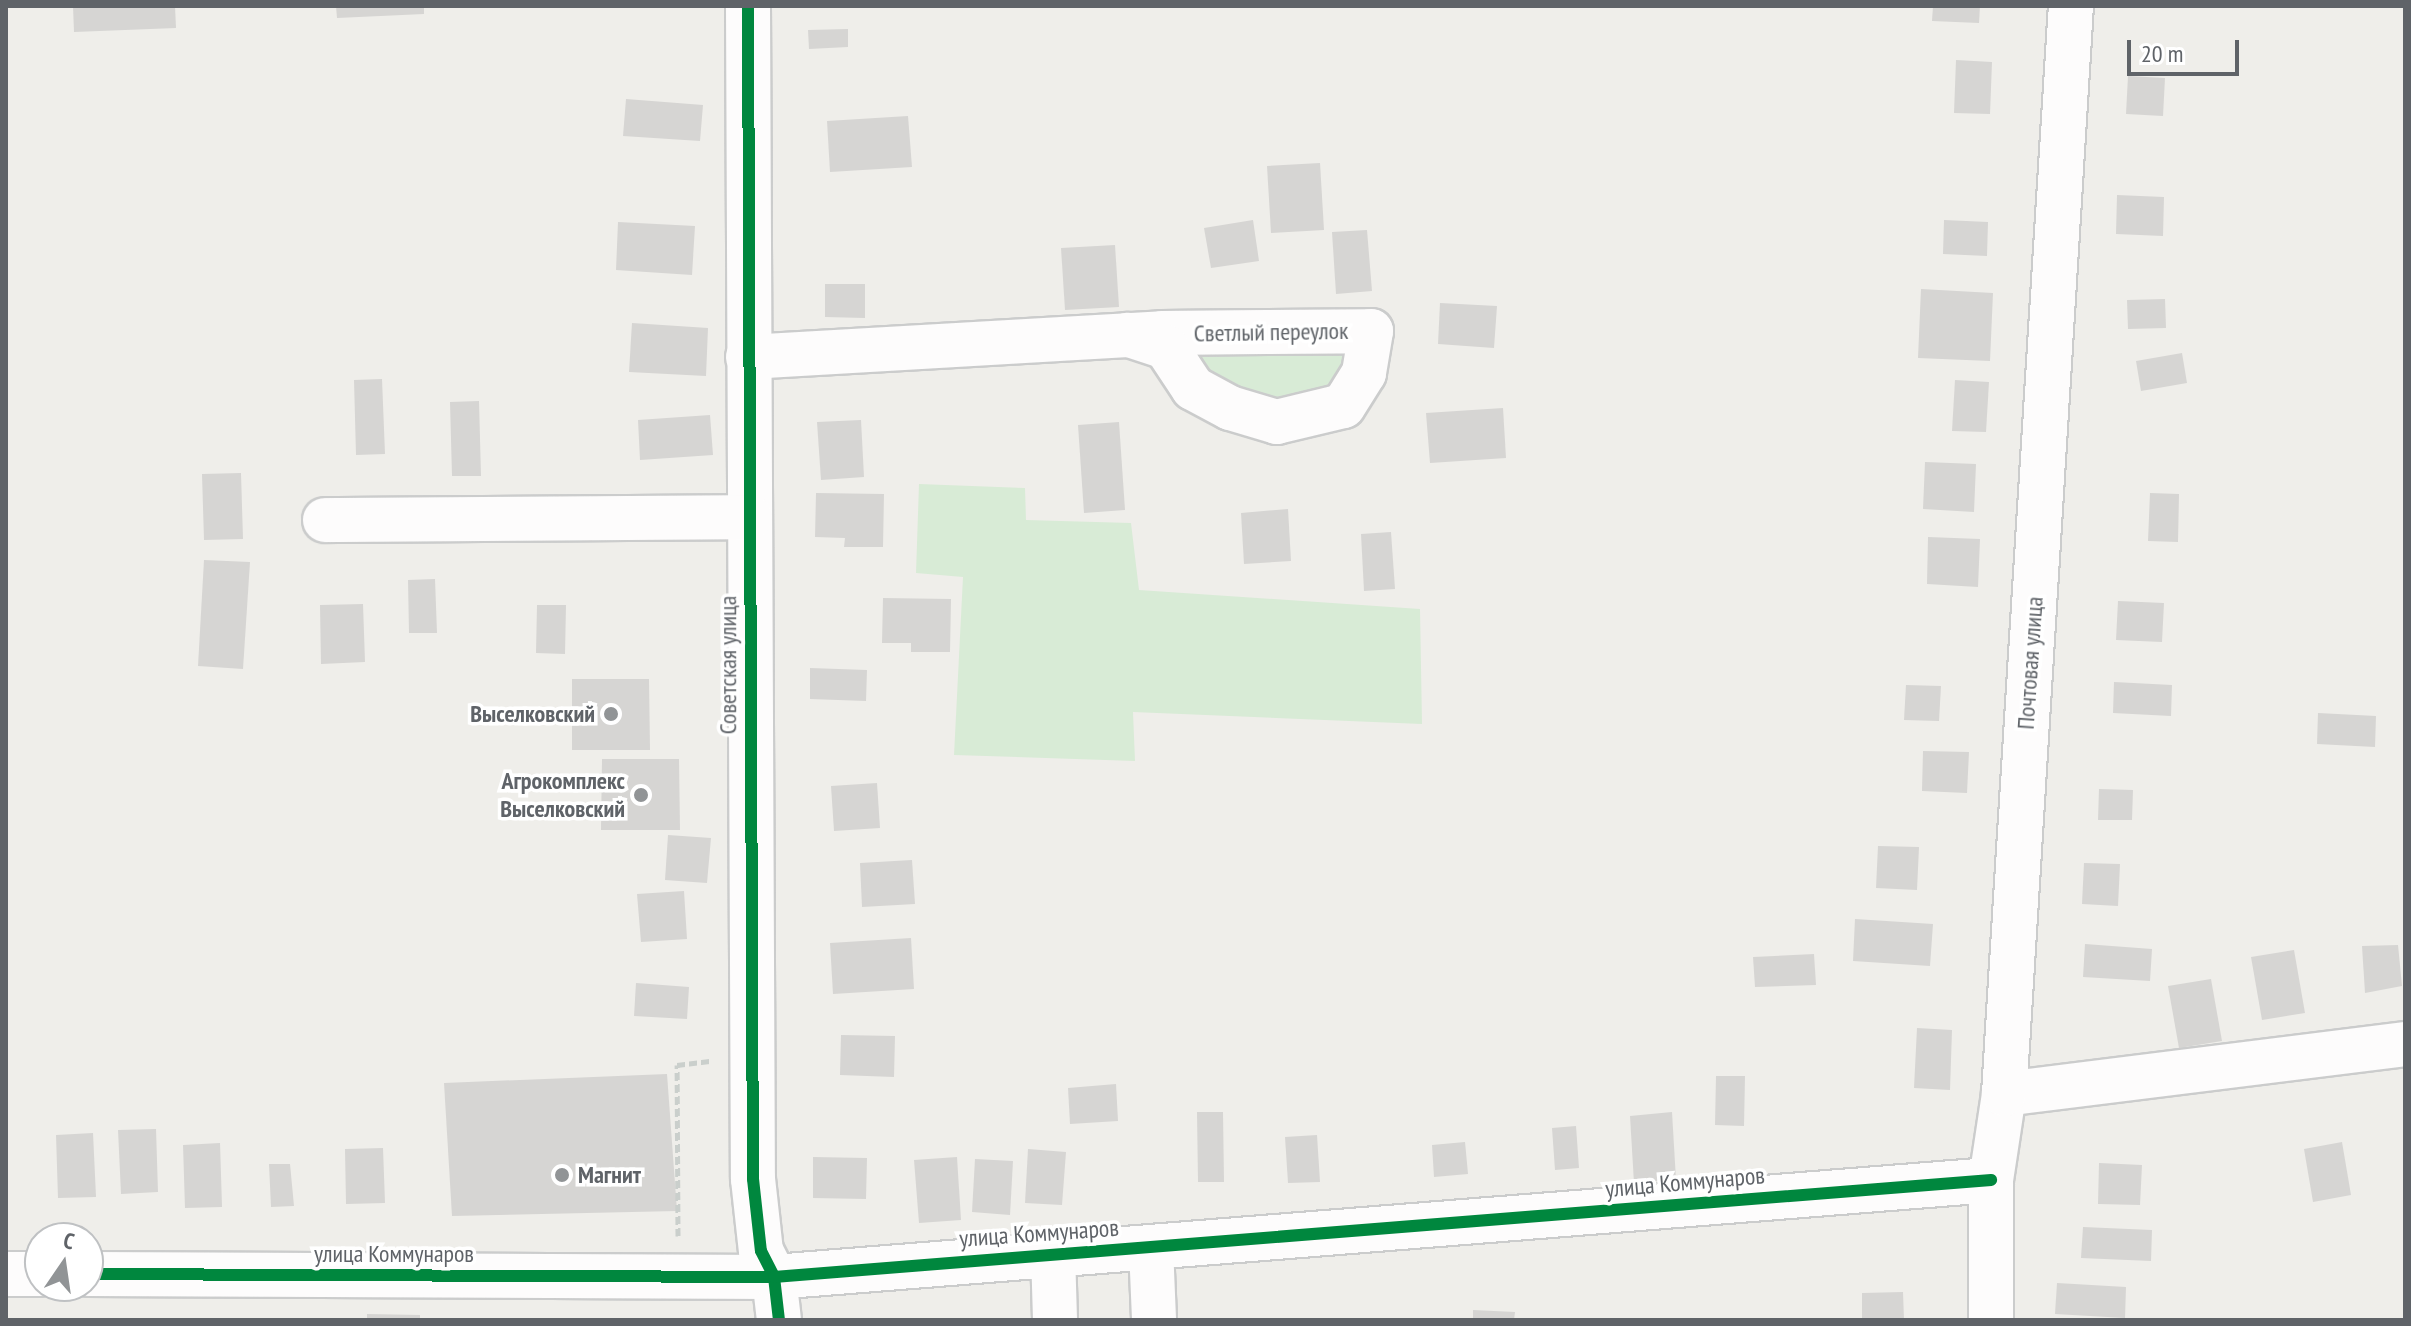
<!DOCTYPE html>
<html>
<head>
<meta charset="utf-8">
<style>
  body { margin:0 }
  #map { position:relative; width:2411px; height:1326px; overflow:hidden; background:#efeeea; font-family:"PT Sans Narrow",sans-serif }
  div>[style] { position:absolute }
  .green>* { inset:0; background:#d8ebd6 }
  .building>* { inset:0; background:#d6d5d3 }
  .path>* { height:5px; margin-top:-2.5px; transform-origin:0; background:repeating-linear-gradient(90deg,#cacfcc 0 8px,transparent 0 12px) }
  .roads { filter:drop-shadow(2px 0 #cbcccc) drop-shadow(-2px 0 #cbcccc) drop-shadow(0 2px #cbcccc) drop-shadow(0 -2px #cbcccc) }
  .minor>* { height:44px; margin:-22px; padding:0 22px; transform-origin:22px; border-radius:22px; background:#fdfcfc }
  .cycleway>* { height:12px; margin:-6px; padding:0 6px; transform-origin:6px; border-radius:6px; background:#00873e }
  .dots>* { width:22px; height:22px; translate:-50% -50%; box-sizing:border-box; border:4px solid #fff; border-radius:50% }
  span { translate:-50% -50%; white-space:nowrap; text-align:center; line-height:1.15; -webkit-text-stroke:7px #fff; paint-order:stroke }
  .street-label { font-size:24px; color:#5f6368 }
  .poi-label { font-size:24px; color:#5f6368; font-weight:700 }
  .right { translate:-100% -50%; text-align:right }
  .left { translate:0 -50%; text-align:left }
  .frame { position:absolute; inset:0; border:8px solid #5f6368; pointer-events:none }
  .north { position:absolute; left:24px; top:1222px; width:80px; height:80px; box-sizing:border-box; background:#fff; border:2px solid #bfc1c3; border-radius:50%; rotate:13deg; font-size:22px; font-weight:700; line-height:32px; text-align:center; color:#5f6368 }
  .north::after { content:''; display:block; margin:auto; width:28px; height:36px; background:#919496; clip-path:polygon(50% 0,100% 100%,50% 72%,0 100%) }
  .scale { position:absolute; left:2127px; top:40px; width:112px; height:36px; box-sizing:border-box; border:4px solid #5f6368; border-top:0; padding-left:10px; font-size:24px; line-height:28px; white-space:nowrap; color:#5f6368; -webkit-text-stroke:6px #fff; paint-order:stroke }
</style>
</head>
<body>
<div id="map">
  <div class="green">
    <i style="clip-path:polygon(1350px 337px,1341px 392px,1310px 406px,1207px 388px,1189px 343px)"></i>
    <i style="clip-path:polygon(919px 484px,1025px 488px,1026px 520px,1131px 523px,1139px 590px,1420px 609px,1422px 724px,1133px 712px,1135px 761px,954px 755px,963px 577px,916px 573px)"></i>
  </div>
  <div class="building">
    <i style="clip-path:polygon(73px 6px,175px 6px,176px 28px,74px 32px)"></i>
    <i style="clip-path:polygon(336px 6px,424px 6px,424px 14px,337px 18px)"></i>
    <i style="clip-path:polygon(1933px 6px,1980px 6px,1979px 23px,1932px 21px)"></i>
    <i style="clip-path:polygon(848px 29px,848px 47px,809px 49px,808px 30px)"></i>
    <i style="clip-path:polygon(1956px 60px,1992px 62px,1990px 114px,1954px 113px)"></i>
    <i style="clip-path:polygon(2128px 76px,2165px 78px,2163px 116px,2126px 114px)"></i>
    <i style="clip-path:polygon(626px 99px,703px 105px,700px 141px,623px 136px)"></i>
    <i style="clip-path:polygon(908px 116px,912px 167px,830px 172px,827px 121px)"></i>
    <i style="clip-path:polygon(1320px 163px,1324px 230px,1271px 233px,1267px 166px)"></i>
    <i style="clip-path:polygon(2117px 195px,2164px 197px,2163px 236px,2116px 234px)"></i>
    <i style="clip-path:polygon(1253px 220px,1259px 261px,1211px 268px,1204px 228px)"></i>
    <i style="clip-path:polygon(1944px 220px,1988px 222px,1987px 256px,1943px 254px)"></i>
    <i style="clip-path:polygon(618px 222px,695px 226px,692px 275px,616px 270px)"></i>
    <i style="clip-path:polygon(1367px 230px,1372px 291px,1336px 294px,1332px 232px)"></i>
    <i style="clip-path:polygon(1115px 245px,1119px 307px,1065px 310px,1061px 248px)"></i>
    <i style="clip-path:polygon(825px 284px,865px 284px,865px 318px,825px 317px)"></i>
    <i style="clip-path:polygon(1921px 289px,1993px 293px,1990px 361px,1918px 358px)"></i>
    <i style="clip-path:polygon(2165px 299px,2166px 328px,2128px 329px,2127px 300px)"></i>
    <i style="clip-path:polygon(1440px 303px,1497px 306px,1494px 348px,1438px 344px)"></i>
    <i style="clip-path:polygon(632px 323px,708px 328px,706px 376px,629px 372px)"></i>
    <i style="clip-path:polygon(2182px 353px,2187px 383px,2141px 391px,2136px 361px)"></i>
    <i style="clip-path:polygon(382px 379px,385px 454px,356px 455px,354px 380px)"></i>
    <i style="clip-path:polygon(1955px 380px,1989px 382px,1986px 432px,1952px 431px)"></i>
    <i style="clip-path:polygon(479px 401px,481px 476px,452px 476px,450px 402px)"></i>
    <i style="clip-path:polygon(1503px 408px,1506px 458px,1430px 463px,1426px 413px)"></i>
    <i style="clip-path:polygon(710px 415px,713px 455px,640px 460px,638px 420px)"></i>
    <i style="clip-path:polygon(861px 420px,864px 477px,821px 480px,817px 422px)"></i>
    <i style="clip-path:polygon(1119px 422px,1125px 510px,1084px 513px,1078px 425px)"></i>
    <i style="clip-path:polygon(1925px 462px,1976px 464px,1974px 512px,1923px 509px)"></i>
    <i style="clip-path:polygon(241px 473px,243px 539px,204px 540px,202px 474px)"></i>
    <i style="clip-path:polygon(816px 493px,884px 494px,883px 547px,844px 547px,845px 538px,815px 537px)"></i>
    <i style="clip-path:polygon(2150px 493px,2179px 494px,2178px 542px,2148px 541px)"></i>
    <i style="clip-path:polygon(1288px 509px,1291px 561px,1244px 564px,1241px 513px)"></i>
    <i style="clip-path:polygon(1391px 532px,1395px 589px,1364px 591px,1361px 534px)"></i>
    <i style="clip-path:polygon(1928px 537px,1980px 539px,1978px 587px,1927px 584px)"></i>
    <i style="clip-path:polygon(204px 560px,250px 562px,243px 669px,198px 666px)"></i>
    <i style="clip-path:polygon(435px 579px,437px 633px,409px 633px,408px 580px)"></i>
    <i style="clip-path:polygon(883px 598px,951px 599px,950px 652px,911px 652px,911px 643px,882px 643px)"></i>
    <i style="clip-path:polygon(2118px 601px,2164px 603px,2162px 642px,2116px 640px)"></i>
    <i style="clip-path:polygon(363px 604px,365px 662px,321px 664px,320px 605px)"></i>
    <i style="clip-path:polygon(537px 605px,566px 605px,565px 654px,536px 653px)"></i>
    <i style="clip-path:polygon(810px 668px,867px 670px,866px 701px,810px 699px)"></i>
    <i style="clip-path:polygon(572px 679px,649px 679px,650px 750px,572px 750px)"></i>
    <i style="clip-path:polygon(2114px 682px,2172px 685px,2171px 716px,2113px 713px)"></i>
    <i style="clip-path:polygon(1906px 685px,1941px 686px,1939px 721px,1904px 720px)"></i>
    <i style="clip-path:polygon(2318px 713px,2376px 716px,2375px 747px,2317px 744px)"></i>
    <i style="clip-path:polygon(1923px 751px,1969px 752px,1967px 793px,1922px 791px)"></i>
    <i style="clip-path:polygon(602px 759px,679px 759px,680px 830px,601px 830px)"></i>
    <i style="clip-path:polygon(877px 783px,880px 828px,834px 831px,831px 786px)"></i>
    <i style="clip-path:polygon(2099px 789px,2133px 790px,2132px 820px,2098px 820px)"></i>
    <i style="clip-path:polygon(668px 835px,711px 838px,707px 883px,665px 880px)"></i>
    <i style="clip-path:polygon(1878px 846px,1919px 847px,1917px 890px,1876px 888px)"></i>
    <i style="clip-path:polygon(912px 860px,915px 904px,862px 907px,860px 863px)"></i>
    <i style="clip-path:polygon(2084px 863px,2120px 864px,2118px 906px,2082px 904px)"></i>
    <i style="clip-path:polygon(684px 891px,687px 939px,641px 942px,637px 894px)"></i>
    <i style="clip-path:polygon(1855px 919px,1933px 924px,1930px 966px,1853px 961px)"></i>
    <i style="clip-path:polygon(911px 938px,914px 989px,833px 994px,830px 943px)"></i>
    <i style="clip-path:polygon(2085px 944px,2152px 949px,2150px 981px,2083px 977px)"></i>
    <i style="clip-path:polygon(2398px 945px,2402px 986px,2365px 993px,2362px 946px)"></i>
    <i style="clip-path:polygon(2294px 950px,2305px 1013px,2262px 1020px,2251px 957px)"></i>
    <i style="clip-path:polygon(1814px 954px,1816px 985px,1755px 987px,1753px 957px)"></i>
    <i style="clip-path:polygon(2211px 979px,2222px 1041px,2179px 1048px,2168px 986px)"></i>
    <i style="clip-path:polygon(636px 983px,689px 987px,687px 1019px,634px 1016px)"></i>
    <i style="clip-path:polygon(1917px 1028px,1952px 1030px,1950px 1090px,1914px 1088px)"></i>
    <i style="clip-path:polygon(841px 1035px,895px 1036px,894px 1077px,840px 1075px)"></i>
    <i style="clip-path:polygon(667px 1074px,677px 1211px,452px 1216px,444px 1083px)"></i>
    <i style="clip-path:polygon(1716px 1076px,1745px 1076px,1744px 1126px,1715px 1125px)"></i>
    <i style="clip-path:polygon(1116px 1084px,1118px 1121px,1070px 1124px,1068px 1088px)"></i>
    <i style="clip-path:polygon(1197px 1112px,1223px 1112px,1224px 1182px,1198px 1182px)"></i>
    <i style="clip-path:polygon(1672px 1112px,1676px 1180px,1634px 1183px,1630px 1116px)"></i>
    <i style="clip-path:polygon(1576px 1126px,1579px 1168px,1555px 1170px,1552px 1128px)"></i>
    <i style="clip-path:polygon(156px 1129px,158px 1192px,121px 1194px,118px 1130px)"></i>
    <i style="clip-path:polygon(93px 1133px,96px 1197px,58px 1198px,56px 1135px)"></i>
    <i style="clip-path:polygon(1317px 1135px,1320px 1182px,1288px 1183px,1285px 1137px)"></i>
    <i style="clip-path:polygon(1465px 1142px,1468px 1174px,1434px 1177px,1432px 1145px)"></i>
    <i style="clip-path:polygon(2342px 1142px,2351px 1195px,2313px 1202px,2304px 1149px)"></i>
    <i style="clip-path:polygon(220px 1143px,222px 1207px,185px 1208px,183px 1145px)"></i>
    <i style="clip-path:polygon(383px 1148px,385px 1203px,346px 1204px,345px 1149px)"></i>
    <i style="clip-path:polygon(1028px 1149px,1066px 1152px,1062px 1205px,1025px 1203px)"></i>
    <i style="clip-path:polygon(813px 1157px,867px 1158px,866px 1199px,813px 1198px)"></i>
    <i style="clip-path:polygon(957px 1157px,961px 1220px,919px 1223px,914px 1160px)"></i>
    <i style="clip-path:polygon(975px 1159px,1013px 1161px,1010px 1215px,972px 1212px)"></i>
    <i style="clip-path:polygon(2099px 1163px,2142px 1165px,2140px 1205px,2098px 1204px)"></i>
    <i style="clip-path:polygon(269px 1164px,290px 1164px,294px 1206px,271px 1207px)"></i>
    <i style="clip-path:polygon(2083px 1227px,2152px 1230px,2151px 1261px,2081px 1258px)"></i>
    <i style="clip-path:polygon(2057px 1283px,2126px 1287px,2125px 1318px,2055px 1314px)"></i>
    <i style="clip-path:polygon(1903px 1292px,1904px 1320px,1862px 1320px,1862px 1293px)"></i>
    <i style="clip-path:polygon(1473px 1310px,1515px 1312px,1514px 1320px,1473px 1320px)"></i>
    <i style="clip-path:polygon(367px 1314px,420px 1315px,420px 1320px,367px 1320px)"></i>
  </div>
  <div class="path">
    <i style="left:678px;top:1236px;width:171px;rotate:-90.3deg"></i>
    <i style="left:677px;top:1065px;width:35px;rotate:-7deg"></i>
  </div>
  <div class="roads">
    <div class="minor">
      <i style="left:748px;top:6px;width:1173px;rotate:89.76deg"></i>
      <i style="left:753px;top:1179px;width:72px;rotate:83.7deg"></i>
      <i style="left:761px;top:1251px;width:29px;rotate:63deg"></i>
      <i style="left:774px;top:1277px;width:43px;rotate:83.4deg"></i>
      <i style="left:748px;top:357px;width:415px;rotate:-3.3deg"></i>
      <i style="left:1162px;top:333px;width:209px;rotate:-0.5deg"></i>
      <i style="left:1371px;top:331px;width:43px;rotate:99.5deg"></i>
      <i style="left:1364px;top:373px;width:39px;rotate:122deg"></i>
      <i style="left:1343px;top:406px;width:68px;rotate:166.4deg"></i>
      <i style="left:1277px;top:422px;width:49px;rotate:-163.4deg"></i>
      <i style="left:1230px;top:408px;width:42px;rotate:-151.6deg"></i>
      <i style="left:1193px;top:388px;width:49px;rotate:-123.4deg"></i>
      <i style="left:1166px;top:347px;width:40px;rotate:-162deg"></i>
      <i style="left:325px;top:520px;width:425px;rotate:-0.4deg"></i>
      <i style="left:2004px;top:1094px;width:404px;rotate:-7.1deg"></i>
      <i style="left:1151px;top:1247px;width:73px;rotate:87.6deg"></i>
      <i style="left:1053px;top:1252px;width:68px;rotate:88.3deg"></i>
      <i style="left:6px;top:1274px;width:34px"></i>
      <i style="left:88px;top:1274px;width:686px;rotate:0.25deg"></i>
      <i style="left:774px;top:1277px;width:1221px;rotate:-4.56deg"></i>
      <i style="left:1991px;top:1320px;width:140px;rotate:-90deg"></i>
      <i style="left:1991px;top:1180px;width:87px;rotate:-81.4deg"></i>
      <i style="left:2004px;top:1094px;width:1090px;rotate:-86.48deg"></i>
    </div>
  </div>
  <div class="cycleway">
    <i style="left:748px;top:6px;width:1173px;rotate:89.76deg"></i>
    <i style="left:753px;top:1179px;width:72px;rotate:83.7deg"></i>
    <i style="left:761px;top:1251px;width:29px;rotate:63deg"></i>
    <i style="left:774px;top:1277px;width:43px;rotate:83.4deg"></i>
    <i style="left:88px;top:1274px;width:686px;rotate:0.25deg"></i>
    <i style="left:774px;top:1277px;width:1221px;rotate:-4.56deg"></i>
  </div>
  <div class="dots">
    <i style="left:611px;top:714px;background:#919496"></i>
    <i style="left:641px;top:795px;background:#919496"></i>
    <i style="left:562px;top:1175px;background:#919496"></i>
  </div>
  <div class="street-label">
    <span style="left:1271px;top:332px;rotate:-1deg">Светлый переулок</span>
    <span style="left:2030px;top:663px;rotate:-86deg">Почтовая улица</span>
    <span style="left:728px;top:665px;rotate:-90deg">Советская улица</span>
    <span style="left:1685px;top:1182px;rotate:-5deg">улица Коммунаров</span>
    <span style="left:1039px;top:1233px;rotate:-4deg">улица Коммунаров</span>
    <span style="left:394px;top:1254px">улица Коммунаров</span>
  </div>
  <div class="poi-label">
    <span class="right" style="left:595px;top:714px">Выселковский</span>
    <span class="right" style="left:625px;top:795px">Агрокомплекс<br>Выселковский</span>
    <span class="left" style="left:578px;top:1175px">Магнит</span>
  </div>
  <div class="frame"></div>
  <div class="north">С</div>
  <div class="scale">20 m</div>
</div>
</body>
</html>
